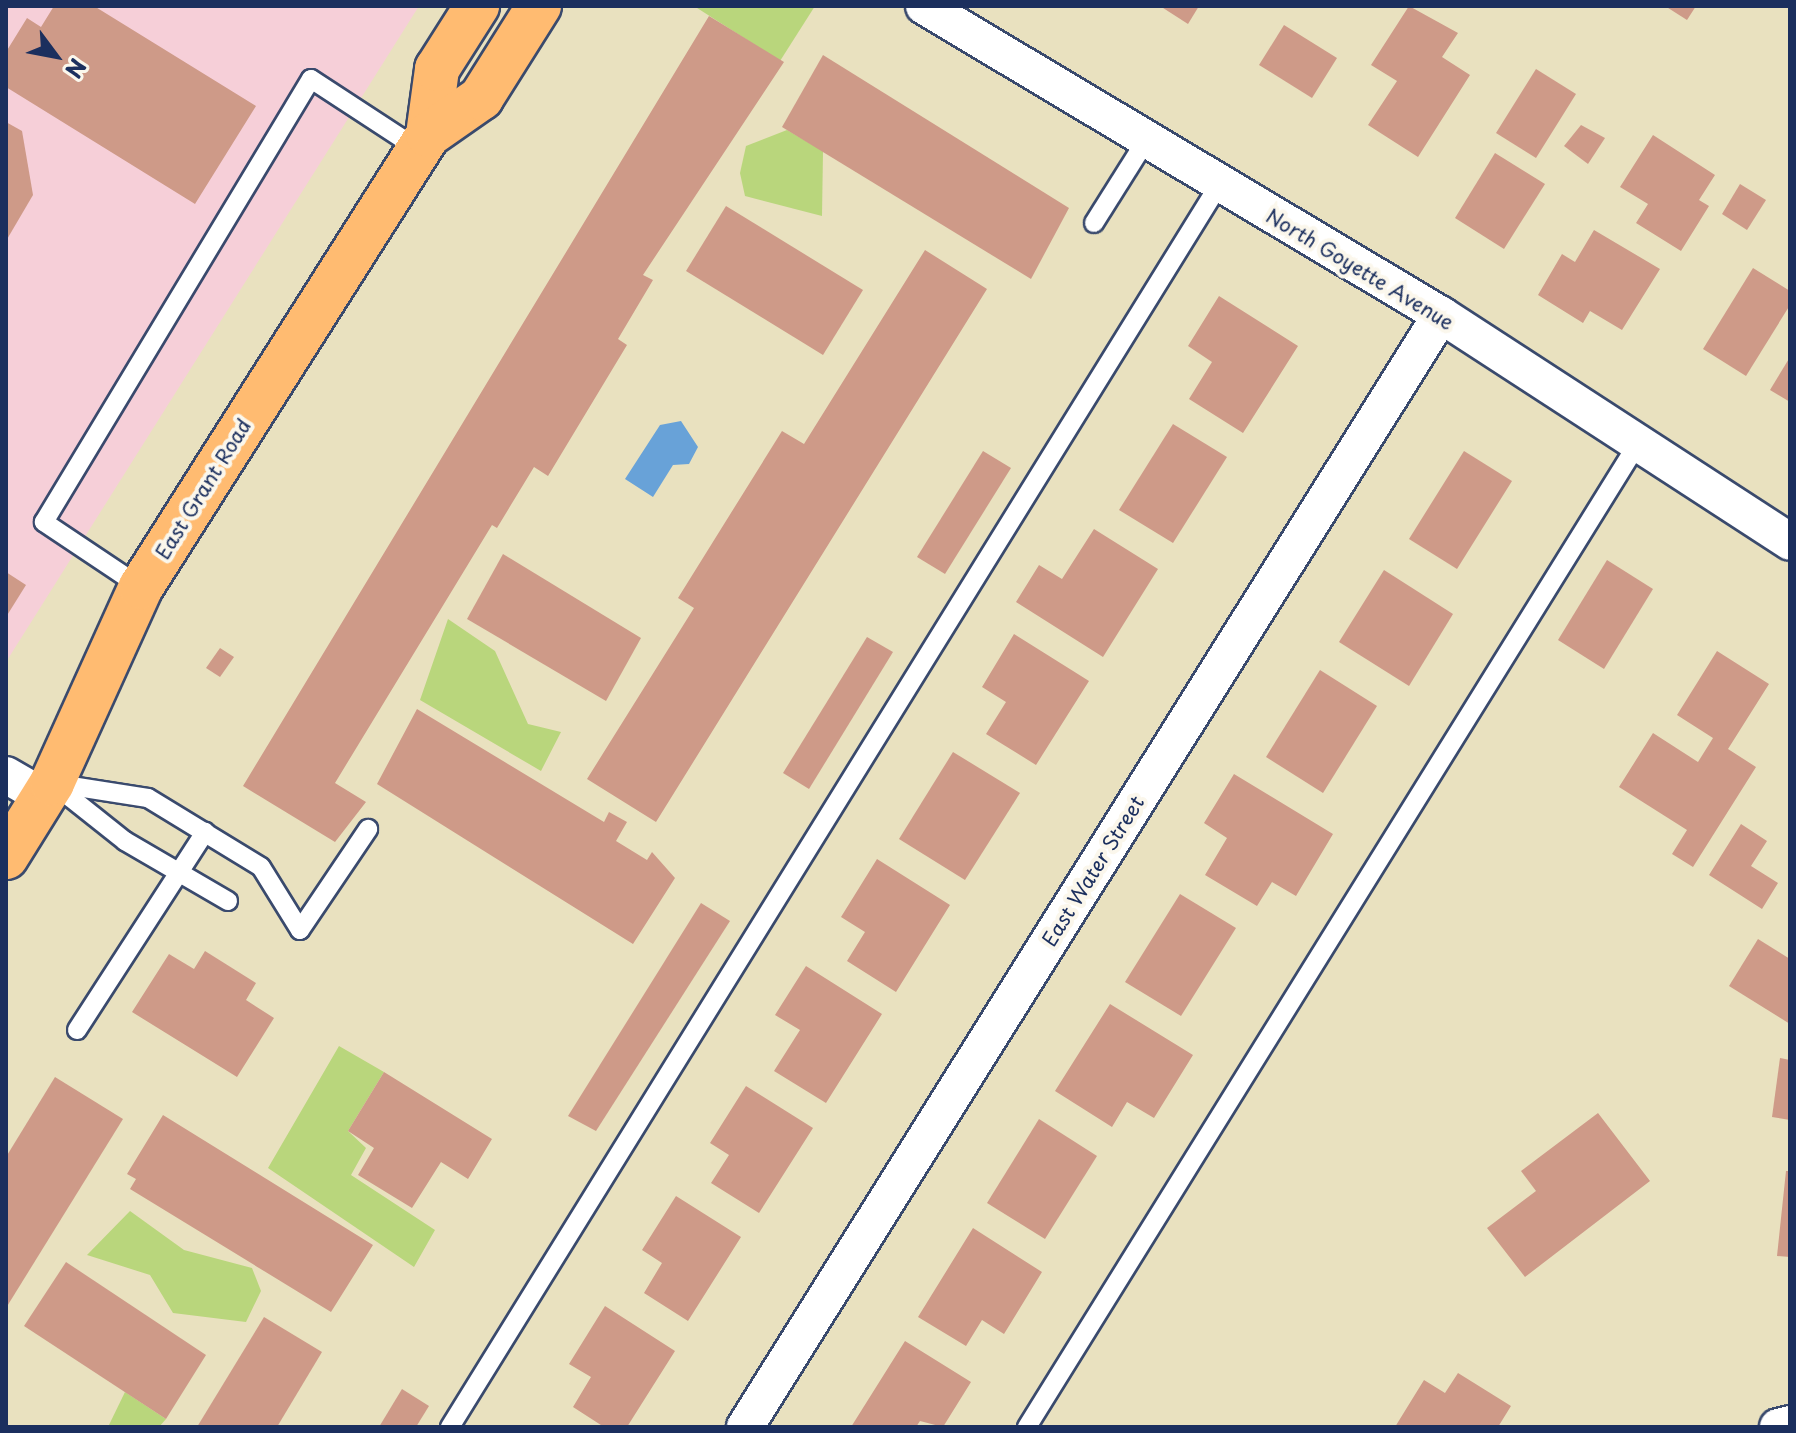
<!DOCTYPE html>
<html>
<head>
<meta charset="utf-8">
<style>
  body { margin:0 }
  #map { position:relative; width:1796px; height:1433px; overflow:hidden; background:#e9e1bf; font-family:"Playpen Sans",sans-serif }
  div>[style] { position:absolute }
  .built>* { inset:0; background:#f6cfd8 }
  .green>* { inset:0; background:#b9d67c }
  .water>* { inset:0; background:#68a2d8 }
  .building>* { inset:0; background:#ce9a88 }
  .roads { filter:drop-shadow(2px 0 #3a4a6d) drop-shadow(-2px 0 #3a4a6d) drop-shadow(0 2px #3a4a6d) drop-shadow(0 -2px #3a4a6d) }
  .service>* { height:18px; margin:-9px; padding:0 9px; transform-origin:9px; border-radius:9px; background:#fff }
  .minor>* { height:36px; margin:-18px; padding:0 18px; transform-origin:18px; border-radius:18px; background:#fff }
  .primary>* { height:44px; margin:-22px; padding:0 22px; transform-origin:22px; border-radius:22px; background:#ffbb71 }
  span { translate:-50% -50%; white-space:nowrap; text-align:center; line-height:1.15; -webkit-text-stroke:8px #fbf7ec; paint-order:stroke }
  .street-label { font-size:20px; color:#1b2f5e }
  .frame { position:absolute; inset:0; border:8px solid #1b2f5e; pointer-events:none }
  .north { position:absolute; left:16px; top:16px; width:80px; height:80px; -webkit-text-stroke:6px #fbf7ec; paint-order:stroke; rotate:122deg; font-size:22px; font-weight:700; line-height:32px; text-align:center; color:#1b2f5e }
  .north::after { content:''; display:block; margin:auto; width:28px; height:36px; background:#1b2f5e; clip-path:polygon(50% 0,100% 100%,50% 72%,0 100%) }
</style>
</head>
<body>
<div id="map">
  <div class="built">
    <i style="clip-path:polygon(6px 6px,419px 6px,6px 662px)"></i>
  </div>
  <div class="green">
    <i style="clip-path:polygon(694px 6px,815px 6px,780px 61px)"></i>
    <i style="clip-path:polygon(787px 130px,823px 151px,822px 216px,745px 196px,740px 173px,746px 146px)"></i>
    <i style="clip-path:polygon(448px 619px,495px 651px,528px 724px,561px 732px,541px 771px,420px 700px)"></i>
    <i style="clip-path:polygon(339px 1046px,384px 1072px,348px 1131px,366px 1148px,351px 1175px,435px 1230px,414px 1267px,268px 1168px)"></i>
    <i style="clip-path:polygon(130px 1211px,184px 1250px,252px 1268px,261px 1291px,246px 1322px,173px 1313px,150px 1275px,87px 1255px)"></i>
    <i style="clip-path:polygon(125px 1392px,166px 1419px,159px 1427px,108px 1427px)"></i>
  </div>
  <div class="water">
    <i style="clip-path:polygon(681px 421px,698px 447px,689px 464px,673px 465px,653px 497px,625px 479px,660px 425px)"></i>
  </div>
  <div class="building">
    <i style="clip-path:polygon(54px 6px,94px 6px,256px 106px,195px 204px,6px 87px,6px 52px,27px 18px,41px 27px)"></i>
    <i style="clip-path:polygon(1160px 6px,1199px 6px,1188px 24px)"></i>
    <i style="clip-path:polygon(1409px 6px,1458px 33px,1442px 57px,1470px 75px,1418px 157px,1368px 125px,1397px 81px,1371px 65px)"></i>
    <i style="clip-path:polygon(1665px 6px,1696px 6px,1687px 20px)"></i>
    <i style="clip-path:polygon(709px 16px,784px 62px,643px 275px,653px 280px,618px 339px,627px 345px,548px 476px,534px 467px,497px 528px,492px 525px,335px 783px,366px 802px,335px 842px,243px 786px)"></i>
    <i style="clip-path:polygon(1284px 25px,1337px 58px,1312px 98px,1259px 65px)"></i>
    <i style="clip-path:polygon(823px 55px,1069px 208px,1031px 279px,782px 127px)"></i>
    <i style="clip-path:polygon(1536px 69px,1576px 94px,1536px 158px,1496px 133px)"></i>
    <i style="clip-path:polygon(6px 122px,22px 131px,33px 195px,6px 241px)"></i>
    <i style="clip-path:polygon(1581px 125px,1605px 138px,1588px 164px,1564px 146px)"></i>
    <i style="clip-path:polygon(1653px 135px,1715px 175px,1699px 200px,1709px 206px,1681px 251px,1636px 223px,1648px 204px,1620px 187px)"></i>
    <i style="clip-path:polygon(1495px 153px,1545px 184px,1504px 249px,1455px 218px)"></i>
    <i style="clip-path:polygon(1740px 184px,1766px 200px,1747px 230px,1722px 214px)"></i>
    <i style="clip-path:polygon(726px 206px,863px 290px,823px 355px,686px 271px)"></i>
    <i style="clip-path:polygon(1594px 230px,1660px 269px,1622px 330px,1590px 311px,1583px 323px,1538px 295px,1562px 254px,1575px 262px)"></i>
    <i style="clip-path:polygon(925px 250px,987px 289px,656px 822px,587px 779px,694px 608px,678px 598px,782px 431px,804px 444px)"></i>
    <i style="clip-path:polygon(1753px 268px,1790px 291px,1790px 305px,1746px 376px,1703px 349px)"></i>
    <i style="clip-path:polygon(1219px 296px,1298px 346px,1243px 433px,1189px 399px,1212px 362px,1188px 346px)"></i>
    <i style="clip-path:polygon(1790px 357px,1790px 402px,1770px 390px)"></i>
    <i style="clip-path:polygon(1173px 424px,1227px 457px,1173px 543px,1119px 510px)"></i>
    <i style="clip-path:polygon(983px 451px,1011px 468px,945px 574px,917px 557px)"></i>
    <i style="clip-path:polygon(1464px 451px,1512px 481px,1457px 569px,1409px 539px)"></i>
    <i style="clip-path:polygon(1094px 529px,1158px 569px,1103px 657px,1016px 602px,1039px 565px,1062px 579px)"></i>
    <i style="clip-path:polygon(503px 554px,641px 638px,606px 701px,467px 619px)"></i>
    <i style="clip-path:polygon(1607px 560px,1653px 589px,1604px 669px,1558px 640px)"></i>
    <i style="clip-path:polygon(1384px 570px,1453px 614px,1409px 686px,1339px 642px)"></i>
    <i style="clip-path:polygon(6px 572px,26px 585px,6px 617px)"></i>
    <i style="clip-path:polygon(1014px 634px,1089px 681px,1036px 765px,986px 734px,1006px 702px,982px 687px)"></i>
    <i style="clip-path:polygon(867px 637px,893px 652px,809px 789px,783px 773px)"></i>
    <i style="clip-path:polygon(220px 648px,234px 657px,220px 677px,206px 668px)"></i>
    <i style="clip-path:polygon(1717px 651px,1769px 684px,1728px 749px,1756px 767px,1693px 867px,1672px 854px,1687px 830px,1619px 787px,1653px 733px,1698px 762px,1713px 738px,1677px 715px)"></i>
    <i style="clip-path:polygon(1320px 670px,1377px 706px,1323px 793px,1266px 757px)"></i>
    <i style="clip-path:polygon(417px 709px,604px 822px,609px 812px,627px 822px,616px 841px,647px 860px,652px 852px,675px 878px,633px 944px,377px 784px)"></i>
    <i style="clip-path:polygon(953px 752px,1020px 793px,965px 880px,899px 839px)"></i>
    <i style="clip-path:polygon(1234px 774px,1333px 834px,1296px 896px,1272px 882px,1257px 906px,1205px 875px,1227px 838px,1204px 823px)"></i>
    <i style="clip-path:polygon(1741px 824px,1767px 841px,1751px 866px,1778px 883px,1762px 909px,1709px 875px)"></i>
    <i style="clip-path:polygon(877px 859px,950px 905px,896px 992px,847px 961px,865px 932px,841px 917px)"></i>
    <i style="clip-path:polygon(1180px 894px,1236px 928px,1181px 1016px,1125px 982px)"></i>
    <i style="clip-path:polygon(701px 903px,730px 921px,596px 1131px,568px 1116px)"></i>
    <i style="clip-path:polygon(1758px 939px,1790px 959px,1790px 1024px,1729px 986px)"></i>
    <i style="clip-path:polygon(205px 951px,256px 983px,246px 1000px,274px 1018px,237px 1077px,132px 1012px,169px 954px,194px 969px)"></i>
    <i style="clip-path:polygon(806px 966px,882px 1014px,826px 1103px,774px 1071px,800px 1030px,775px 1015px)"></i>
    <i style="clip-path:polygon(1110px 1004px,1193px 1055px,1154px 1118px,1127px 1102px,1112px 1127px,1055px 1091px)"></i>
    <i style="clip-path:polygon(1780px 1058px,1790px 1060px,1790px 1120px,1772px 1117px)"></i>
    <i style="clip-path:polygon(384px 1072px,492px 1139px,468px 1179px,441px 1162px,412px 1208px,358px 1175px,374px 1148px,348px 1131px)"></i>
    <i style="clip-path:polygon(55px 1077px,123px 1119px,6px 1308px,6px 1157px)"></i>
    <i style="clip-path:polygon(746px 1086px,813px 1128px,759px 1213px,711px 1183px,729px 1155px,710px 1143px)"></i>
    <i style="clip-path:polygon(1598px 1113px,1650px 1181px,1525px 1277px,1487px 1228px,1536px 1191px,1521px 1171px)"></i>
    <i style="clip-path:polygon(163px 1115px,373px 1245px,331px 1312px,130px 1189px,136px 1179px,127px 1174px)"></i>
    <i style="clip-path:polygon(1039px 1119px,1097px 1156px,1045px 1239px,987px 1203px)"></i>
    <i style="clip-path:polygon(1786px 1171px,1790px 1171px,1790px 1257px,1777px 1256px)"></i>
    <i style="clip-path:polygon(676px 1196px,741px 1237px,688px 1321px,644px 1293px,662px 1263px,642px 1250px)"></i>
    <i style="clip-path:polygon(973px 1228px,1042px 1272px,1004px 1334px,982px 1320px,966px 1346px,918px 1317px)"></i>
    <i style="clip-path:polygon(66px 1262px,206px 1355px,166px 1419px,24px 1326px)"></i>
    <i style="clip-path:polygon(605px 1306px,675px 1351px,627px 1427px,604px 1427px,573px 1407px,591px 1377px,569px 1364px)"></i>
    <i style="clip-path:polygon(264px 1317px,322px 1352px,277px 1427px,197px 1427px)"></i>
    <i style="clip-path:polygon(905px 1341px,971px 1382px,943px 1427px,920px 1421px,916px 1427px,851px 1427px)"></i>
    <i style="clip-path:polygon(1458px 1373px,1511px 1406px,1498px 1427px,1395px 1427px,1424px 1380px,1445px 1393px)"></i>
    <i style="clip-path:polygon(402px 1389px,429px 1406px,416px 1427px,379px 1427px)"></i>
  </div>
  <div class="roads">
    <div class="service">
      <i style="left:1094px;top:223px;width:96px;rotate:-57.8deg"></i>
      <i style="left:141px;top:587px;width:117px;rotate:-146.2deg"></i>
      <i style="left:44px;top:522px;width:517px;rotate:-58.92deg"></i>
      <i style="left:311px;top:79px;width:128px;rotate:33.2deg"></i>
      <i style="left:228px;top:901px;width:119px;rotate:-149.8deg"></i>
      <i style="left:125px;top:841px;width:93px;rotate:-141.5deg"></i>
      <i style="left:52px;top:783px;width:97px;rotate:8.9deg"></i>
      <i style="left:148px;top:798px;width:132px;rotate:31.4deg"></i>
      <i style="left:261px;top:867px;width:74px;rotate:58.2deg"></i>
      <i style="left:300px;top:930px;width:122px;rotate:-56deg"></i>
      <i style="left:77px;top:1030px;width:236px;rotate:-57.1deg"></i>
      <i style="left:450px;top:1427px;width:1461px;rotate:-58.24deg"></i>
      <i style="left:1027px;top:1427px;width:1158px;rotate:-58.16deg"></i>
    </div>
    <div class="minor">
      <i style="left:924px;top:6px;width:602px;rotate:30.87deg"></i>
      <i style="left:1441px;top:315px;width:416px;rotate:33deg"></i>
      <i style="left:6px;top:775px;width:44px;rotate:30.1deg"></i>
      <i style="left:745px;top:1427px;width:1312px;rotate:-57.96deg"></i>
      <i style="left:1778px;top:1427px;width:12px;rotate:-14deg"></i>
    </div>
    <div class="primary">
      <i style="left:428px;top:135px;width:67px;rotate:-82.2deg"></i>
      <i style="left:437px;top:69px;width:75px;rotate:-57.6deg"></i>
      <i style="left:6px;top:857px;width:87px;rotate:-58.1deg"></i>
      <i style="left:52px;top:783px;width:215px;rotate:-65.6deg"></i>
      <i style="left:141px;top:587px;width:535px;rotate:-57.59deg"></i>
      <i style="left:428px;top:135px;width:65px;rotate:-34.9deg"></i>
      <i style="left:481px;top:98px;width:109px;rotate:-57.8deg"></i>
    </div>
  </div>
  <div class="street-label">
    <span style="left:1360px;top:269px;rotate:31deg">North Goyette Avenue</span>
    <span style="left:203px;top:489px;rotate:-58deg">East Grant Road</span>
    <span style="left:1093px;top:871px;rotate:-58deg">East Water Street</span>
  </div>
  <div class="frame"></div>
  <div class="north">N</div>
</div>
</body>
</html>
